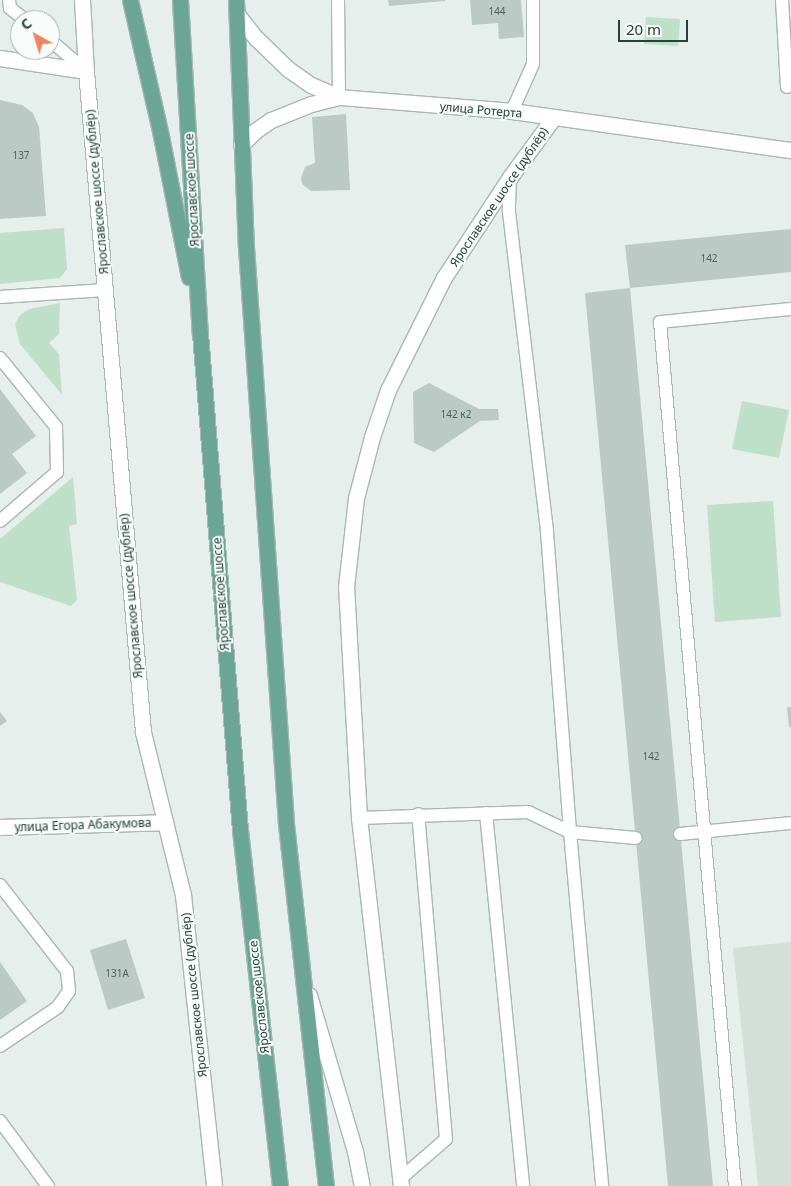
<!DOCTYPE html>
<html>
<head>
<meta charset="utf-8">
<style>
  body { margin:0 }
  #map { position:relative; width:791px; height:1186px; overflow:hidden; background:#e6efeb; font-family:"Noto Sans",sans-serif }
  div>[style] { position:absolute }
  .built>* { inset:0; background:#d4dfda }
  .green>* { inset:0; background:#bfe0c8 }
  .building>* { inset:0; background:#bbcac4 }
  .roads { filter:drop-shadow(1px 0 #a8b8b2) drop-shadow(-1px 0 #a8b8b2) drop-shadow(0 1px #a8b8b2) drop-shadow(0 -1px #a8b8b2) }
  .lane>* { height:12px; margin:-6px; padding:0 6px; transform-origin:6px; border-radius:6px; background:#fff }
  .street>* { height:15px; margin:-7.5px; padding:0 7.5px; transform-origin:7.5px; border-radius:7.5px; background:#fff }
  .secondary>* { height:15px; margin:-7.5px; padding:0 7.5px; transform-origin:7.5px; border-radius:7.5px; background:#fff }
  .primary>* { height:15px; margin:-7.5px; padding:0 7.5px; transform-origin:7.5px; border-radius:7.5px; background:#6aa596 }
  span { translate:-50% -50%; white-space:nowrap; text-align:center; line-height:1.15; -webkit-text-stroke:4px #f7fbf9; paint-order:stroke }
  .number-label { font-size:10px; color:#4a645c }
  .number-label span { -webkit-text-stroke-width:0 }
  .street-label { font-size:12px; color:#24423a }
  .north { position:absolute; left:10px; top:10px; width:50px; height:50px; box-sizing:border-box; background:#f7fbf9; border:1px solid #a3b1ad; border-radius:50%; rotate:321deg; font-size:14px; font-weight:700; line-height:20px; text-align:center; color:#24423a }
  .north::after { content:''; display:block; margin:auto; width:18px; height:22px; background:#f4845f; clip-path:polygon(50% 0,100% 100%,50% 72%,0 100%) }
  .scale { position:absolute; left:618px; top:20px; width:70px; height:22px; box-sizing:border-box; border:2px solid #24423a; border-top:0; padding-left:6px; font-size:15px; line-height:18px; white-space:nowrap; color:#24423a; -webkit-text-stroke:4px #f7fbf9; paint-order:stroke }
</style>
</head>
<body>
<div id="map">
  <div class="built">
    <i style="clip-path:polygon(791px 942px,791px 1186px,758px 1186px,733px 948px)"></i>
  </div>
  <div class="green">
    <i style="clip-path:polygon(646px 17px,680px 19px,678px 46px,644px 44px)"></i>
    <i style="clip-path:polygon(64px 228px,67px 269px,60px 278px,0 284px,0 233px)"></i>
    <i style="clip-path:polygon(60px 303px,59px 334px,49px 343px,59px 354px,62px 395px,20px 344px,15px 324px,20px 315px,29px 309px)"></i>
    <i style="clip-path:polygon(742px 401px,789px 410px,779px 458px,732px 449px)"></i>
    <i style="clip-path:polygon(73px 477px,77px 524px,69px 526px,77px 600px,71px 606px,0 582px,0 539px)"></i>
    <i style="clip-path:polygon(773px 501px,781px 617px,715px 622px,707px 505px)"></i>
  </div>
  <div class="building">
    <i style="clip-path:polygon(388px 0,445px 0,445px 1px,389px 6px)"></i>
    <i style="clip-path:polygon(470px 0,521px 0,524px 37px,499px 39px,498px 23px,472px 25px)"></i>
    <i style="clip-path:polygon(0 100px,22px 105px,33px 113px,39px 127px,46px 216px,0 219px)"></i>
    <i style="clip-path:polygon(346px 114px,350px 190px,311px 191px,302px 184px,301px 178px,305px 167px,315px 163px,312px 117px)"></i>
    <i style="clip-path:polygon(791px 229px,791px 272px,630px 288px,625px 245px)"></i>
    <i style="clip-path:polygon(630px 288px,713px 1186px,668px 1186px,585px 293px)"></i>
    <i style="clip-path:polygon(429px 383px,479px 409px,498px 409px,499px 420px,480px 421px,434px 452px,414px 443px,413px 392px)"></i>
    <i style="clip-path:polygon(0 389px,36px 436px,12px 454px,27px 473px,0 494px)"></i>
    <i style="clip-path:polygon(787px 707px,791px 707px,791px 727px,789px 727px)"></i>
    <i style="clip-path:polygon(0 712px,7px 721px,0 726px)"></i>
    <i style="clip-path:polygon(126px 939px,145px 998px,108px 1010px,90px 950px)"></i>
    <i style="clip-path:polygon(0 962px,27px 1001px,0 1020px)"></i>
  </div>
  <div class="roads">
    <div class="lane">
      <i style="left:9px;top:0;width:8px;rotate:83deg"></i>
      <i style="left:10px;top:8px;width:19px;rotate:39deg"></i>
      <i style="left:338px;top:0;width:97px;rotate:89.4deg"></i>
      <i style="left:782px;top:0;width:87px;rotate:86.7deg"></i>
      <i style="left:50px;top:40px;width:48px;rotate:40.7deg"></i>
      <i style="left:512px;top:111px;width:51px;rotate:-65.9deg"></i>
      <i style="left:533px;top:64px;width:64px;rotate:-90deg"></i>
      <i style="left:510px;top:177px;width:35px;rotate:92deg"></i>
      <i style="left:509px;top:212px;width:322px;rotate:83.2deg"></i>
      <i style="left:547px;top:532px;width:301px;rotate:85.6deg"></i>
      <i style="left:570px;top:832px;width:355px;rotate:84.8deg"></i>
      <i style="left:0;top:297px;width:105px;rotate:-3.8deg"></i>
      <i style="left:0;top:358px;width:89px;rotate:50.9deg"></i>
      <i style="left:56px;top:427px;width:45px;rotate:88.7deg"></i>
      <i style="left:57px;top:472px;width:75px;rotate:139.3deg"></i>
      <i style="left:486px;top:813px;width:375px;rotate:84.3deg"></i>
      <i style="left:359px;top:818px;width:169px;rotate:-2deg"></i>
      <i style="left:528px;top:812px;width:47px;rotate:25.5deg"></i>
      <i style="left:570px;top:832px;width:66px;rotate:5.2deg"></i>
      <i style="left:680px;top:834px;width:112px;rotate:-5.7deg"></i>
      <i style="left:0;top:885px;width:109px;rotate:52.1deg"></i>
      <i style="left:67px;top:971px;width:20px;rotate:84deg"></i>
      <i style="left:69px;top:991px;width:19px;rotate:125deg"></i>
      <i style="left:58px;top:1007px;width:70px;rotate:146.1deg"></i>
      <i style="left:0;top:1121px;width:81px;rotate:53.6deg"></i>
      <i style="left:400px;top:1179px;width:61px;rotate:-41deg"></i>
      <i style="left:446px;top:1139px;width:326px;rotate:-94.9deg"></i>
      <i style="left:735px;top:1186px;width:867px;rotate:-94.96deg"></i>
      <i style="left:660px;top:322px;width:132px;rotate:-5.7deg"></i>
    </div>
    <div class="street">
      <i style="left:0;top:58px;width:87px;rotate:8.6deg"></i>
      <i style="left:0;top:827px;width:165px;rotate:-1.7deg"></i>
    </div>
    <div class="secondary">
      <i style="left:82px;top:0;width:71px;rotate:86.8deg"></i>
      <i style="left:86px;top:71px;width:663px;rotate:85.07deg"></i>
      <i style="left:143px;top:732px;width:168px;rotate:76.2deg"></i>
      <i style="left:183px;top:895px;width:293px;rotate:83.9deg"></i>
      <i style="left:237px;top:14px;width:31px;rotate:52deg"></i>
      <i style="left:256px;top:38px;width:45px;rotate:44.1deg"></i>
      <i style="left:288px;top:69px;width:28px;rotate:35deg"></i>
      <i style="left:311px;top:85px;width:30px;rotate:23deg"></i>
      <i style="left:241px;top:145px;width:20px;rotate:-45deg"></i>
      <i style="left:255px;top:131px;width:19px;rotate:-35deg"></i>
      <i style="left:271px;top:120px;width:43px;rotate:-21.8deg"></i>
      <i style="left:311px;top:104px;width:29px;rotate:-14deg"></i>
      <i style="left:339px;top:97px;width:174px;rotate:4.6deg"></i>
      <i style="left:512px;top:111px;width:282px;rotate:8deg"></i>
      <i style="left:309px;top:995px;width:163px;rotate:73.6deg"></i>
      <i style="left:355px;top:1151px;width:36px;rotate:79deg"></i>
      <i style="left:401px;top:1186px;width:370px;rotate:-96.5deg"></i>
      <i style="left:359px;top:818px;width:231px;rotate:-93.2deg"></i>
      <i style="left:346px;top:587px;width:90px;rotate:-83.6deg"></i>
      <i style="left:356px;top:498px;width:63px;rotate:-75.3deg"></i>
      <i style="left:372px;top:437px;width:50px;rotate:-71.2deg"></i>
      <i style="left:388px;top:390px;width:124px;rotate:-63.6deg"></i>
      <i style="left:443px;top:279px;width:122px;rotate:-56.7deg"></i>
      <i style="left:510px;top:177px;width:74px;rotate:-53.7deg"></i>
    </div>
    <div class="primary">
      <i style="left:130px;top:0;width:134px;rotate:77.1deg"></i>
      <i style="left:160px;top:131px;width:149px;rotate:78.8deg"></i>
      <i style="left:180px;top:0;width:334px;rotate:86.6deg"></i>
      <i style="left:200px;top:333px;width:499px;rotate:85.4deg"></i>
      <i style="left:240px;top:830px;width:358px;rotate:83.6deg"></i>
      <i style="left:236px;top:0;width:247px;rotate:87.7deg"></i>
      <i style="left:246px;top:247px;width:578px;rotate:86.03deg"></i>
      <i style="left:286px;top:824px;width:364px;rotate:83.7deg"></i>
    </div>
  </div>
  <div class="number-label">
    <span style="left:497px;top:12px">144</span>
    <span style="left:21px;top:156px">137</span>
    <span style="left:709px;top:259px">142</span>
    <span style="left:456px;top:415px">142 к2</span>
    <span style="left:651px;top:757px">142</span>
    <span style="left:117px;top:974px">131А</span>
  </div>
  <div class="street-label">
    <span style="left:481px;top:110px;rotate:5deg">улица Ротерта</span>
    <span style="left:192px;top:190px;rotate:-93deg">Ярославское шоссе</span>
    <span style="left:97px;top:192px;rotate:-95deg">Ярославское шоссе (дублёр)</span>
    <span style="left:499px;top:197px;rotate:-56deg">Ярославское шоссе (дублёр)</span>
    <span style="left:221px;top:594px;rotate:-94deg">Ярославское шоссе</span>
    <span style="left:131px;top:596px;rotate:-95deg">Ярославское шоссе (дублёр)</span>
    <span style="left:83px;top:825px;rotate:-2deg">улица Егора Абакумова</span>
    <span style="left:194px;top:995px;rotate:-96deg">Ярославское шоссе (дублёр)</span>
    <span style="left:259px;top:997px;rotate:-96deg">Ярославское шоссе</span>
  </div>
  <div class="north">С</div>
  <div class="scale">20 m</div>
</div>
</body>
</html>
